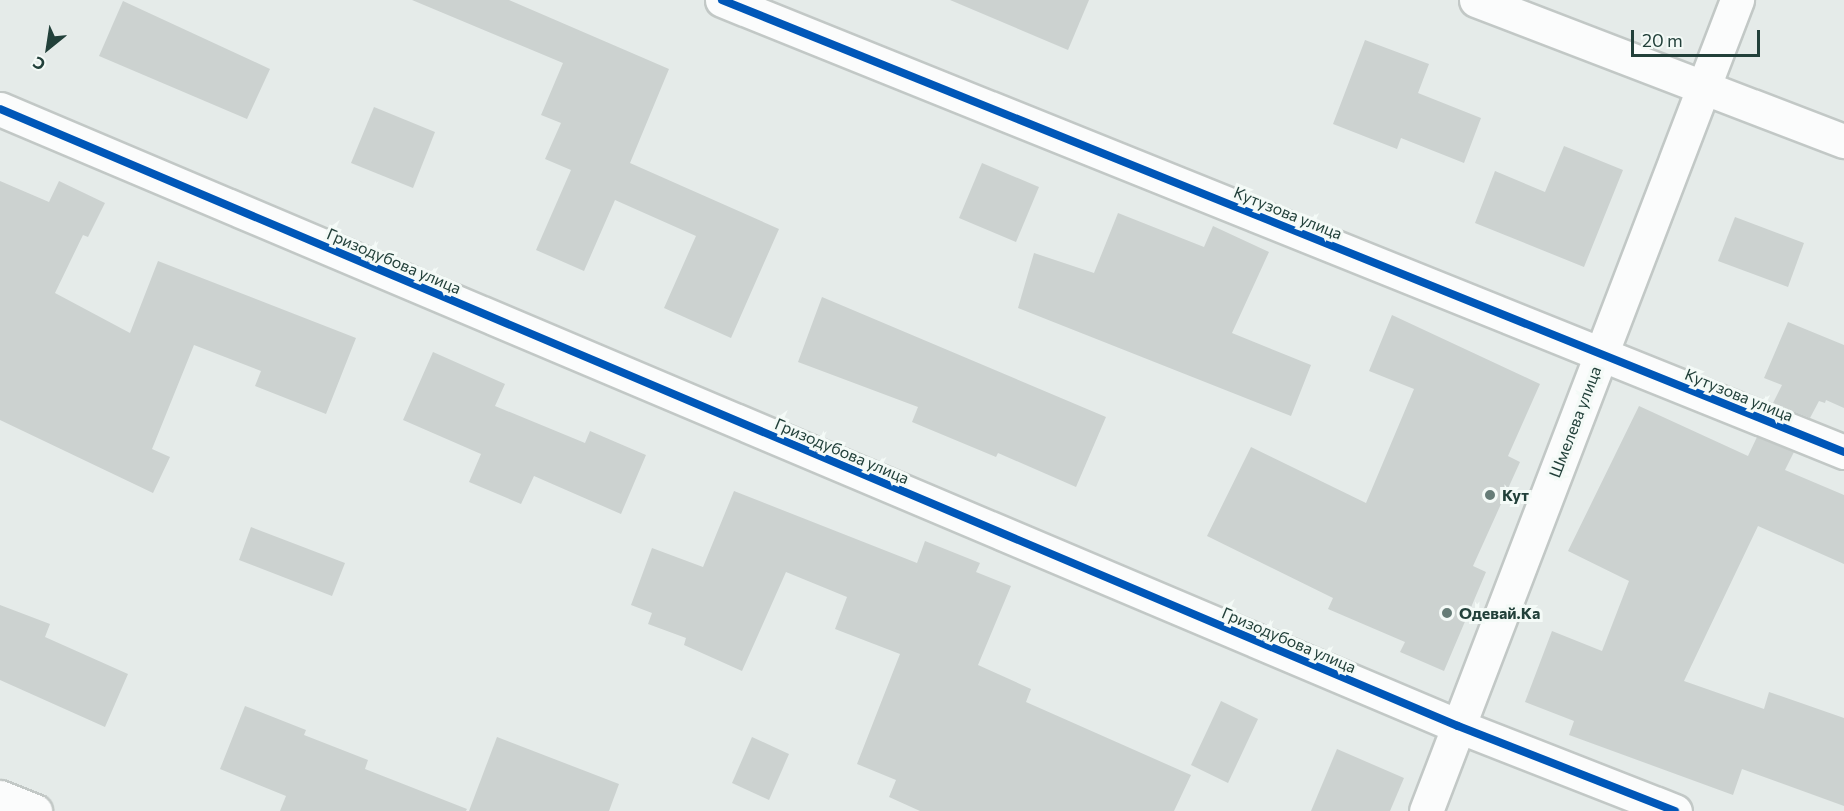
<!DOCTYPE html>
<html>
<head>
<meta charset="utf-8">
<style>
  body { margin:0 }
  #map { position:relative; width:1844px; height:811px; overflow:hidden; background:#e5ebe9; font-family:Commissioner,sans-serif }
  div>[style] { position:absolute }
  .building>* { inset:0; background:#ccd2d0 }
  .roads { filter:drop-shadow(2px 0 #c2c8c6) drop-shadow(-2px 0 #c2c8c6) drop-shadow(0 2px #c2c8c6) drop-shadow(0 -2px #c2c8c6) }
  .minor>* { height:33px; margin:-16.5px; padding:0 16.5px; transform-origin:16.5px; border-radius:16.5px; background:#fbfcfc }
  .cycleway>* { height:8px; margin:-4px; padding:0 4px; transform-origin:4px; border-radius:4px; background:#0057b8 }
  .dots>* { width:16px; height:16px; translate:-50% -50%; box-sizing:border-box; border:3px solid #f4faf7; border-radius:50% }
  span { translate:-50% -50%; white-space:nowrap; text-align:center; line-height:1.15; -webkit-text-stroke:6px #f4faf7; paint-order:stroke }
  .street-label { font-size:16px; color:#22403a }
  .poi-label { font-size:16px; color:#22403a; font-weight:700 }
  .left { translate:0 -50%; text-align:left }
  .north { position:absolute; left:18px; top:18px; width:60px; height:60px; -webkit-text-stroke:4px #f4faf7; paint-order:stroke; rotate:210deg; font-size:16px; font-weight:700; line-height:24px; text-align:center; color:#22403a }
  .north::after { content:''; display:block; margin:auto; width:21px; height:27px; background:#22403a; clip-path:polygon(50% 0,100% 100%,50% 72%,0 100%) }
  .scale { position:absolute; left:1631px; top:30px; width:129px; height:27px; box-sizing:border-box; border:3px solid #22403a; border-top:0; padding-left:8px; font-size:18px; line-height:21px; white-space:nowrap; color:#22403a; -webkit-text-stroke:4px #f4faf7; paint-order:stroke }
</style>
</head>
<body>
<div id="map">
  <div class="building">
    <i style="clip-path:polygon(412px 0,509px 0,669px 69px,630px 163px,779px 229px,731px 338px,664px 308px,696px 236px,615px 200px,584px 271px,536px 250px,571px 170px,545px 159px,561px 123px,541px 115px,563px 63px)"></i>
    <i style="clip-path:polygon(950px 0,1089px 0,1068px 50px)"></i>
    <i style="clip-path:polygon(123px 1px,270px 69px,247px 119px,99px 56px)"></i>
    <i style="clip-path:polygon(1365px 40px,1429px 64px,1418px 93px,1481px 118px,1464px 163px,1401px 138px,1397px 149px,1333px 124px)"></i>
    <i style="clip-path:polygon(374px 107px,435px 132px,413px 188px,351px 163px)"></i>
    <i style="clip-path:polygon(1564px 146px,1623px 170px,1584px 267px,1475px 223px,1495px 171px,1545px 192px)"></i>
    <i style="clip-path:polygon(982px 163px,1039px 187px,1016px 242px,959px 218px)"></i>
    <i style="clip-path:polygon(0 181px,49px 202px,59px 181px,105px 203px,88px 237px,83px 235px,55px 293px,130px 333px,158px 261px,356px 338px,326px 414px,255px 386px,261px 371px,194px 345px,152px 449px,170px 457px,153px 493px,0 420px)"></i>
    <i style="clip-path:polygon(1118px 213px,1204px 247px,1213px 226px,1269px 252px,1232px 333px,1311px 365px,1291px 416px,1018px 308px,1034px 253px,1094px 273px)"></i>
    <i style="clip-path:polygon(1735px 217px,1804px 243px,1788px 287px,1718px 261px)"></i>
    <i style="clip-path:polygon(822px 297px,1106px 417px,1076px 487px,998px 453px,996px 457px,912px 422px,918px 407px,798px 362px)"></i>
    <i style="clip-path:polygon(1392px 315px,1540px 384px,1508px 456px,1520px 462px,1473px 566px,1486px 572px,1444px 671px,1400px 652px,1405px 642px,1328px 609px,1333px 598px,1207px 536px,1251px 447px,1366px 503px,1414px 389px,1369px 371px)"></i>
    <i style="clip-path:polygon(1788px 322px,1844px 345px,1844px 408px,1826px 400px,1825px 403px,1819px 401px,1810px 418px,1773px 403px,1782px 385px,1764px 378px)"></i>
    <i style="clip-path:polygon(433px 352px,505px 384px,495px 406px,585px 443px,590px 431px,646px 455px,621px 514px,534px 476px,521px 504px,469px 482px,481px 454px,403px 420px)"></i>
    <i style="clip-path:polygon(1639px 406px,1748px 456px,1757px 437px,1794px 452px,1785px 470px,1844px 495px,1844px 564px,1758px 526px,1684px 681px,1764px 709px,1769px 692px,1844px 718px,1844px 806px,1742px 769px,1733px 795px,1569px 735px,1574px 721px,1525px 702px,1552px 631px,1602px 651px,1629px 581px,1568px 551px)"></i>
    <i style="clip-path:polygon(734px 491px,917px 563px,925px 541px,980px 563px,976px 572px,1011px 586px,978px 665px,1031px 689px,1026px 702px,1191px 775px,1174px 811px,920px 811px,889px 797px,896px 780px,857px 764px,900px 654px,835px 629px,847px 597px,786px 572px,742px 671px,684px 645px,686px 638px,648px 624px,652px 613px,631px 605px,652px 548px,703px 567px)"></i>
    <i style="clip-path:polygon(251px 527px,345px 563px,332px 596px,239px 560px)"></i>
    <i style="clip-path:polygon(0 605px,50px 624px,45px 637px,128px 674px,105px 727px,0 680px)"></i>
    <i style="clip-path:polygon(1221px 701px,1258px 719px,1228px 783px,1191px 765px)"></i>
    <i style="clip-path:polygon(245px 706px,306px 730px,304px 735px,368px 760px,365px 769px,467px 809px,466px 811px,280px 811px,286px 796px,220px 769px)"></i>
    <i style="clip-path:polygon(497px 737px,619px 784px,609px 811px,469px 811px)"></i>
    <i style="clip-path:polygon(752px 737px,789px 754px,769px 800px,732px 783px)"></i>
    <i style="clip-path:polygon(1337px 749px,1404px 778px,1390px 811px,1311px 811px)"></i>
  </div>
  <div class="roads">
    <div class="minor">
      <i style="left:722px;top:0;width:1210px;rotate:21.94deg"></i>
      <i style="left:1476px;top:0;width:394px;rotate:21deg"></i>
      <i style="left:0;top:109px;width:1583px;rotate:22.94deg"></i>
      <i style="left:1458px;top:726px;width:233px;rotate:21.4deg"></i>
      <i style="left:0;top:797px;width:38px;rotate:22deg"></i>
      <i style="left:1426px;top:811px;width:869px;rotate:-69.02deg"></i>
    </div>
  </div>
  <div class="cycleway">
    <i style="left:722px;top:0;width:1210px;rotate:21.94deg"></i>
    <i style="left:0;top:109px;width:1583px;rotate:22.94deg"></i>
    <i style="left:1458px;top:726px;width:233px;rotate:21.4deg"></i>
  </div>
  <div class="dots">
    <i style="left:1490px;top:495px;background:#667c77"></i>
    <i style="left:1447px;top:613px;background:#667c77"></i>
  </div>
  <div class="street-label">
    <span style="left:1288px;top:213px;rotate:22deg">Кутузова улица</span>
    <span style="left:394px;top:261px;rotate:23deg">Гризодубова улица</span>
    <span style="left:1739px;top:395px;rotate:22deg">Кутузова улица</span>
    <span style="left:1575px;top:422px;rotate:-69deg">Шмелева улица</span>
    <span style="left:842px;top:451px;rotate:23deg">Гризодубова улица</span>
    <span style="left:1289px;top:640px;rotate:23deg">Гризодубова улица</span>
  </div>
  <div class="poi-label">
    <span class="left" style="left:1502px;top:495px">Кут</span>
    <span class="left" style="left:1459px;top:613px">Одевай.Ка</span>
  </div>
  <div class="north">С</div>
  <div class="scale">20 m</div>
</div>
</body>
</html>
